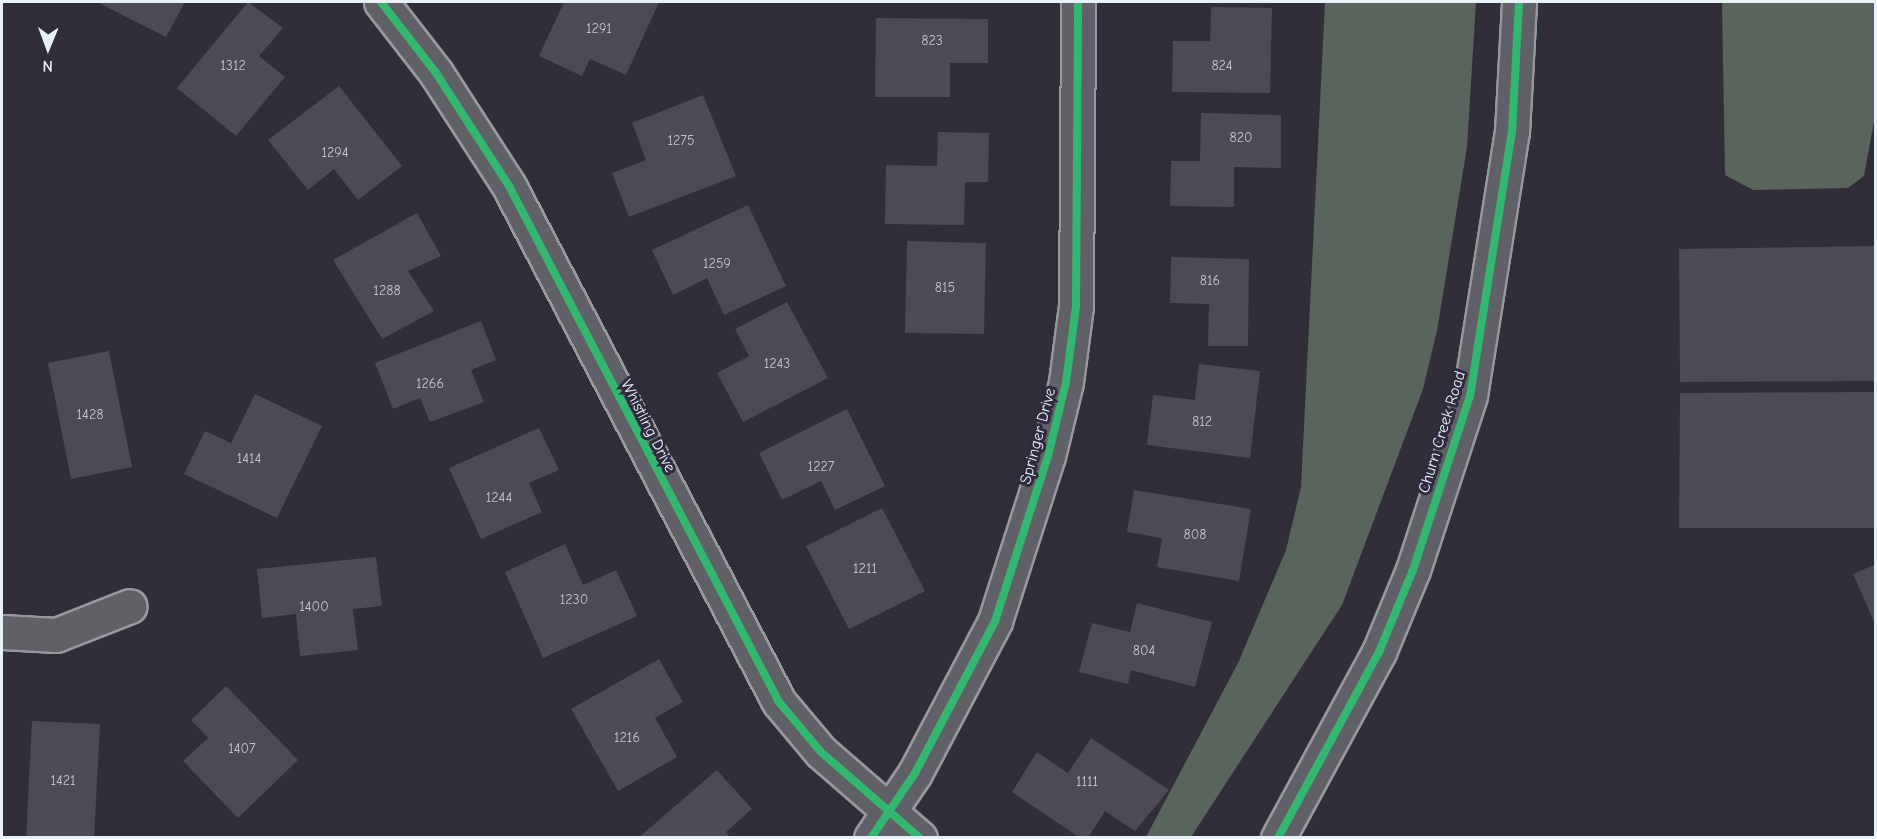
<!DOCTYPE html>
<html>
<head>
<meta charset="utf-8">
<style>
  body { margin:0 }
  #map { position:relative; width:1877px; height:839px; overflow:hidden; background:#312e39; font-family:"Comic Neue",sans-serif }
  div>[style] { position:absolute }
  .green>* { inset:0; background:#59645c }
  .building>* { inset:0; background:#4c4a54 }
  .roads { filter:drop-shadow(2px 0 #98999f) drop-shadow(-2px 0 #98999f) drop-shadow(0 2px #98999f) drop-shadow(0 -2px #98999f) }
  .street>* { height:33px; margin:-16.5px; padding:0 16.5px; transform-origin:16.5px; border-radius:16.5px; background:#606067 }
  .secondary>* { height:33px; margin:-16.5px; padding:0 16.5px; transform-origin:16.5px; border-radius:16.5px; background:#606067 }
  .cycleway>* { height:8px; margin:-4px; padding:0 4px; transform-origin:4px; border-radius:4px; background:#33b770 }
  span { translate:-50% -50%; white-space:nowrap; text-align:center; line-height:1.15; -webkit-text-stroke:6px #2f2a3d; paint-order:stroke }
  .number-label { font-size:14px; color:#c1c7cf }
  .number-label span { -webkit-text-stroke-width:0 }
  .street-label { font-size:16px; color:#e8f1f8 }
  .frame { position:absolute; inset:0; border:3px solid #e8f1f8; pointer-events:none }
  .north { position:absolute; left:18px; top:18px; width:60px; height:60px; -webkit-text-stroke:4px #2f2a3d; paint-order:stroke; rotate:181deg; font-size:16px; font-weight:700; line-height:24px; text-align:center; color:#e8f1f8 }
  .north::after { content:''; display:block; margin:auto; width:21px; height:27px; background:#e8f1f8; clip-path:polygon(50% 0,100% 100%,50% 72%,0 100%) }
</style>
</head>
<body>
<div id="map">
  <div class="green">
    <i style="clip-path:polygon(1325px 2px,1476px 2px,1467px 147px,1437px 331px,1423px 389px,1342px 605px,1191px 837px,1146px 837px,1238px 663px,1286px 550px,1301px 487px)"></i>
    <i style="clip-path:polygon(1722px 2px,1875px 2px,1875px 116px,1864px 176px,1848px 188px,1753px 190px,1725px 175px)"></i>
  </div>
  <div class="building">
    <i style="clip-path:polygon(97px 2px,185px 2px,166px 37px)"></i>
    <i style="clip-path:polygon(248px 2px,283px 28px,259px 56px,285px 77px,236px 136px,177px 88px)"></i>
    <i style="clip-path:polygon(564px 2px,659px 2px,626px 75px,590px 59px,582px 76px,539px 56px)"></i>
    <i style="clip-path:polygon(1211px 7px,1272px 8px,1270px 93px,1172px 92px,1173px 41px,1210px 41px)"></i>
    <i style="clip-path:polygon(876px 18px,988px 19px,988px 63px,950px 63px,950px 97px,875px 97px)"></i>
    <i style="clip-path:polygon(339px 86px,402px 166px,358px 200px,334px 169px,308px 190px,268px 140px)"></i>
    <i style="clip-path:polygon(703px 95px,736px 176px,629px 217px,612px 173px,646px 160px,632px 123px)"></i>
    <i style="clip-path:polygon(1201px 113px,1281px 115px,1281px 168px,1234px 167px,1234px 207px,1170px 206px,1171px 161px,1200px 161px)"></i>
    <i style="clip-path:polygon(938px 132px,989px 133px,988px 182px,965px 182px,964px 225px,885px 224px,886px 165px,937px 166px)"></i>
    <i style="clip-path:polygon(748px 205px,786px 286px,724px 315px,707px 278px,673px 295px,652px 250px)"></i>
    <i style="clip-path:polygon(417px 213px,441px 256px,408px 271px,434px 311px,382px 339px,333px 260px)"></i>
    <i style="clip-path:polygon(907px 241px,986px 243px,984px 334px,905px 333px)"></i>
    <i style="clip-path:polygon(1874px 246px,1875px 381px,1680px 382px,1679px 249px)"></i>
    <i style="clip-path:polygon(1171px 257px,1249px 259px,1248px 346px,1208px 346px,1209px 304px,1170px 303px)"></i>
    <i style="clip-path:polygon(787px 302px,828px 378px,743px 422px,717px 373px,749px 356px,735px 329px)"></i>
    <i style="clip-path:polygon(481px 321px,496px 360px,471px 370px,484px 402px,430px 422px,420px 398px,393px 409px,375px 363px)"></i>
    <i style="clip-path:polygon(109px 351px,132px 467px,71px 479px,48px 363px)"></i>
    <i style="clip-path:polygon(1199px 364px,1260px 371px,1250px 458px,1147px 445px,1153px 395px,1195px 400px)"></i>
    <i style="clip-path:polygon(1874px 392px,1876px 528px,1679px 528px,1680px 393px)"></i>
    <i style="clip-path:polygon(255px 394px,322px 426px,277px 518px,184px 474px,205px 431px,231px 443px)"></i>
    <i style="clip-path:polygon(847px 409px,885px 486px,835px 510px,821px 481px,782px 500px,759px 453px)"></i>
    <i style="clip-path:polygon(539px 428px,559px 470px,529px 483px,542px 512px,481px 539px,449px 468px)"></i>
    <i style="clip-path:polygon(1134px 490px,1251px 509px,1239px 581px,1157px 567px,1162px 538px,1127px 532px)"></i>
    <i style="clip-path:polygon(882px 508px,925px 591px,849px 629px,806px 546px)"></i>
    <i style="clip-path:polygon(565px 544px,583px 585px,616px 570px,637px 616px,543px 658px,505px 572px)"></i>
    <i style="clip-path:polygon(376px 557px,382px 606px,353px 609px,358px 650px,300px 656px,296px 614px,262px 618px,257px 569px)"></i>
    <i style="clip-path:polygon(1876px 564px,1876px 626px,1853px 574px)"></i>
    <i style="clip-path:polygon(1137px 603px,1212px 622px,1195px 687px,1131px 670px,1128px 684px,1079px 672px,1092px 623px,1130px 632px)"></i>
    <i style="clip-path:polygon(659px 659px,683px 702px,655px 718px,677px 757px,618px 791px,571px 709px)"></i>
    <i style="clip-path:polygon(226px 686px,298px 760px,238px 818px,183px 761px,208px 738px,191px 720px)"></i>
    <i style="clip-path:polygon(32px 721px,100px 724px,94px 838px,26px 838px)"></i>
    <i style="clip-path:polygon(1091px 738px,1169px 790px,1135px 831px,1105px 811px,1088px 838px,1080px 838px,1012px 792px,1037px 752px,1068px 773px)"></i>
    <i style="clip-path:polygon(717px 770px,752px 809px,726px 832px,731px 838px,638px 838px)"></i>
  </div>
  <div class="roads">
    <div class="street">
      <i style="left:381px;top:2px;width:90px;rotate:52.2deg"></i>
      <i style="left:436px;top:73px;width:135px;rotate:57.1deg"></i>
      <i style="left:509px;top:186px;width:582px;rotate:62.38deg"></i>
      <i style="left:779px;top:702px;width:65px;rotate:50deg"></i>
      <i style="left:821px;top:752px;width:131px;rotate:41deg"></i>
      <i style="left:2px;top:632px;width:54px;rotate:3.2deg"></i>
      <i style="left:56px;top:635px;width:79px;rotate:-21.4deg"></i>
      <i style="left:871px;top:838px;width:78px;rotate:-55.9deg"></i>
      <i style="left:915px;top:773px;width:172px;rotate:-62.2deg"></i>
      <i style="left:995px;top:621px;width:173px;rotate:-72.2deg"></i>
      <i style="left:1048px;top:456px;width:76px;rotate:-76.3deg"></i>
      <i style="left:1066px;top:382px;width:77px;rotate:-82.5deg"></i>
      <i style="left:1076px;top:306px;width:304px;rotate:-89.6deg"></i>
    </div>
    <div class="secondary">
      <i style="left:1278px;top:838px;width:212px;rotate:-61.5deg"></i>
      <i style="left:1379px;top:652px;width:89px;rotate:-67.5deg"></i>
      <i style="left:1413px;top:570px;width:183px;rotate:-71.9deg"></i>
      <i style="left:1470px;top:396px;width:267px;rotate:-81deg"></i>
      <i style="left:1512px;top:132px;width:130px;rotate:-86.9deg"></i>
    </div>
  </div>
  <div class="cycleway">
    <i style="left:381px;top:2px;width:90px;rotate:52.2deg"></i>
    <i style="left:436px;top:73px;width:135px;rotate:57.1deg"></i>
    <i style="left:509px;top:186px;width:582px;rotate:62.38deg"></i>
    <i style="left:779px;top:702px;width:65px;rotate:50deg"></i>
    <i style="left:821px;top:752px;width:131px;rotate:41deg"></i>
    <i style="left:871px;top:838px;width:78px;rotate:-55.9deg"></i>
    <i style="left:915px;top:773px;width:172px;rotate:-62.2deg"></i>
    <i style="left:995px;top:621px;width:173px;rotate:-72.2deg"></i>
    <i style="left:1048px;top:456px;width:76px;rotate:-76.3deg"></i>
    <i style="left:1066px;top:382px;width:77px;rotate:-82.5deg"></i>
    <i style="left:1076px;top:306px;width:304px;rotate:-89.6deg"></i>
    <i style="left:1278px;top:838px;width:212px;rotate:-61.5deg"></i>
    <i style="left:1379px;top:652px;width:89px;rotate:-67.5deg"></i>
    <i style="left:1413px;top:570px;width:183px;rotate:-71.9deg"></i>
    <i style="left:1470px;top:396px;width:267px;rotate:-81deg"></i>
    <i style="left:1512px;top:132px;width:130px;rotate:-86.9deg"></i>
  </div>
  <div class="number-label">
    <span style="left:599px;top:29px">1291</span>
    <span style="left:932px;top:41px">823</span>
    <span style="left:233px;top:66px">1312</span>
    <span style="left:1222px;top:66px">824</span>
    <span style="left:1241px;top:138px">820</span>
    <span style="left:681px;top:141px">1275</span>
    <span style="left:335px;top:153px">1294</span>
    <span style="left:717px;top:264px">1259</span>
    <span style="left:1210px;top:281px">816</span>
    <span style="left:945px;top:288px">815</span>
    <span style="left:387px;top:291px">1288</span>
    <span style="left:777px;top:364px">1243</span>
    <span style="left:430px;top:384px">1266</span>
    <span style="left:90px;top:415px">1428</span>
    <span style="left:1202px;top:422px">812</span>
    <span style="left:249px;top:459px">1414</span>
    <span style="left:821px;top:467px">1227</span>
    <span style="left:499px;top:498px">1244</span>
    <span style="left:1195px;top:535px">808</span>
    <span style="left:865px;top:569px">1211</span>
    <span style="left:574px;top:600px">1230</span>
    <span style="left:314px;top:607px">1400</span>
    <span style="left:1144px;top:651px">804</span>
    <span style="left:627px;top:738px">1216</span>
    <span style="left:242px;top:749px">1407</span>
    <span style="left:63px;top:781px">1421</span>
    <span style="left:1087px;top:782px">1111</span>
  </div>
  <div class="street-label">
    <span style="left:648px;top:426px;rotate:63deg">Whistling Drive</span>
    <span style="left:1442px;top:432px;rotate:-73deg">Churn Creek Road</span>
    <span style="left:1038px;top:436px;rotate:-75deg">Springer Drive</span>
  </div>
  <div class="frame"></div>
  <div class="north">N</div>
</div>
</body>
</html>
